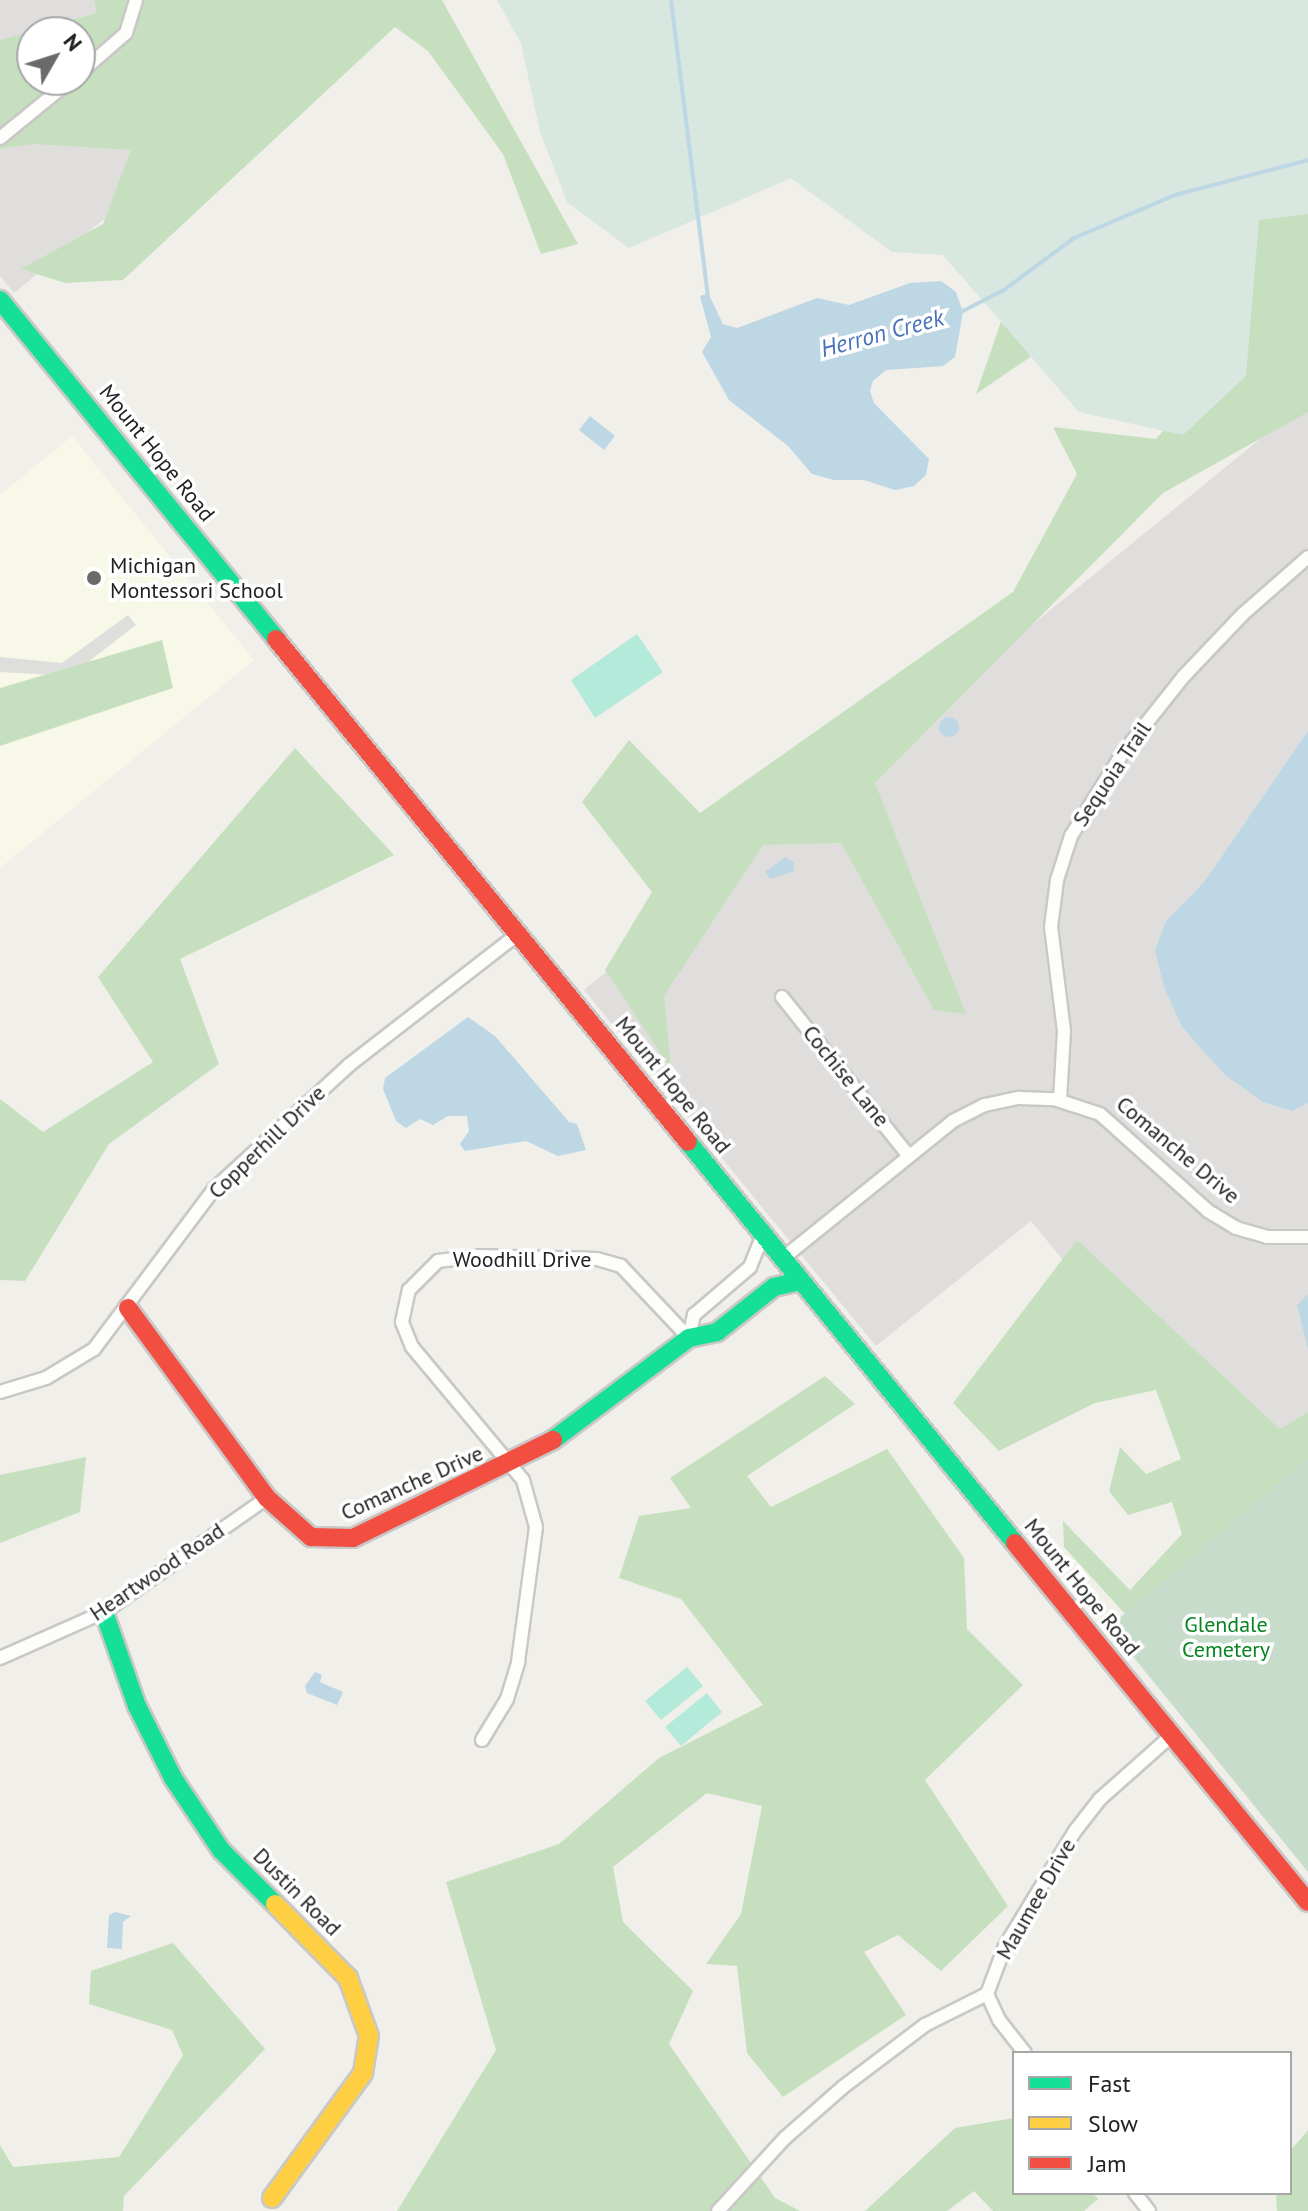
<!DOCTYPE html>
<html>
<head>
<meta charset="utf-8">
<style>
  body { margin:0 }
  #map { position:relative; width:1308px; height:2211px; overflow:hidden; background:#f0efea; font-family:"PT Sans",sans-serif }
  div>[style] { position:absolute }
  .residential>* { inset:0; background:#dfdedc }
  .education>* { inset:0; background:#f7f8e7 }
  .religious>* { inset:0; background:#dededc }
  .forest>* { inset:0; background:#c6e0bf }
  .wetland>* { inset:0; background:#d8e7e0 }
  .cemetery>* { inset:0; background:#c8dccb }
  .pitch>* { inset:0; background:#b4eada }
  .water>* { inset:0; background:#bdd7e4 }
  .round { border-radius:50% }
  .stream>* { height:4px; margin:-2px; padding:0 2px; transform-origin:2px; border-radius:2px; background:#bdd7e4 }
  .roads { filter:drop-shadow(2px 0 #c9c8c6) drop-shadow(-2px 0 #c9c8c6) drop-shadow(0 2px #c9c8c6) drop-shadow(0 -2px #c9c8c6) }
  .street>* { height:12px; margin:-6px; padding:0 6px; transform-origin:6px; border-radius:6px; background:#fdfdfc }
  .fast>* { height:18px; margin:-9px; padding:0 9px; transform-origin:9px; border-radius:9px; background:#16e098 }
  .slow>* { height:18px; margin:-9px; padding:0 9px; transform-origin:9px; border-radius:9px; background:#ffcf43 }
  .jam>* { height:18px; margin:-9px; padding:0 9px; transform-origin:9px; border-radius:9px; background:#f24e42 }
  .dots>* { width:22px; height:22px; translate:-50% -50%; box-sizing:border-box; border:4px solid #fff; border-radius:50% }
  span { translate:-50% -50%; white-space:nowrap; text-align:center; line-height:1.15; -webkit-text-stroke:7px #fff; paint-order:stroke }
  .street-label { font-size:22px; color:#222 }
  .poi-label { font-size:22px; color:#222 }
  .left { translate:0 -50%; text-align:left }
  .park-label { font-size:22px; color:#068520 }
  .water-label { font-size:24px; color:#4771b9; font-style:italic }
  .legend { position:absolute; left:1012px; top:2051px; width:280px; height:144px; box-sizing:border-box; background:#fff; border:2px solid #a7a7a7; margin:0; padding:10px 14px; list-style:none; font-size:24px; color:#222 }
  .legend li { display:flex; align-items:center; gap:16px; height:40px }
  .legend b { width:40px; border:2px solid #a7a7a7 }
  .north { position:absolute; left:16px; top:16px; width:80px; height:80px; box-sizing:border-box; background:#fff; border:2px solid #a7a7a7; border-radius:50%; rotate:51deg; font-size:22px; font-weight:700; line-height:32px; text-align:center; color:#222 }
  .north::after { content:''; display:block; margin:auto; width:28px; height:36px; background:#6a6a68; clip-path:polygon(50% 0,100% 100%,50% 72%,0 100%) }
</style>
</head>
<body>
<div id="map">
  <div class="residential">
    <i style="clip-path:polygon(evenodd,0 0,371px 0,14px 293px,0 276px,0 0,32px 32px,80px 32px,80px 80px,32px 80px,32px 32px)"></i>
    <i style="clip-path:polygon(1308px 400px,1308px 1458px,1259px 1500px,1031px 1221px,876px 1346px,584px 990px)"></i>
  </div>
  <div class="education">
    <i style="clip-path:polygon(72px 436px,254px 660px,0 868px,0 495px)"></i>
  </div>
  <div class="religious">
    <i style="clip-path:polygon(128px 615px,136px 625px,70px 676px,0 672px,0 657px,62px 663px)"></i>
  </div>
  <div class="forest">
    <i style="clip-path:polygon(evenodd,94px 0,442px 0,578px 244px,541px 254px,503px 154px,428px 51px,395px 27px,123px 280px,65px 283px,21px 269px,103px 224px,131px 150px,33px 144px,0 149px,0 40px,97px 13px,94px 0,32px 32px,80px 32px,80px 80px,32px 80px,32px 32px)"></i>
    <i style="clip-path:polygon(1308px 171px,1308px 412px,1163px 493px,875px 783px,966px 1014px,934px 1010px,841px 843px,763px 845px,664px 996px,671px 1069px,605px 970px,652px 892px,582px 802px,629px 740px,700px 813px,1013px 592px,1077px 474px,1053px 427px,1156px 439px,1222px 363px,1039px 351px,976px 394px,1004px 313px)"></i>
    <i style="clip-path:polygon(162px 640px,173px 688px,0 746px,0 688px)"></i>
    <i style="clip-path:polygon(295px 748px,394px 855px,180px 959px,219px 1064px,109px 1144px,25px 1281px,0 1280px,0 1099px,43px 1132px,153px 1062px,98px 977px)"></i>
    <i style="clip-path:polygon(1077px 1240px,1280px 1429px,1308px 1412px,1308px 1552px,1169px 1662px,1064px 1547px,1063px 1521px,1130px 1590px,1182px 1534px,1172px 1502px,1128px 1515px,1109px 1491px,1120px 1447px,1146px 1474px,1181px 1459px,1156px 1390px,1095px 1403px,999px 1451px,953px 1403px)"></i>
    <i style="clip-path:polygon(825px 1376px,855px 1404px,747px 1476px,771px 1507px,887px 1449px,964px 1558px,967px 1629px,1023px 1685px,925px 1780px,1008px 1906px,941px 1971px,898px 1935px,864px 1952px,906px 2015px,783px 2097px,747px 2053px,737px 1966px,706px 1964px,741px 1914px,762px 1806px,707px 1793px,613px 1867px,623px 1922px,693px 1991px,669px 2044px,775px 2198px,800px 2211px,397px 2211px,496px 2050px,446px 1882px,559px 1844px,659px 1758px,763px 1705px,681px 1599px,619px 1578px,639px 1516px,691px 1508px,670px 1478px)"></i>
    <i style="clip-path:polygon(86px 1457px,80px 1512px,0 1543px,0 1475px)"></i>
    <i style="clip-path:polygon(173px 1943px,265px 2049px,124px 2196px,123px 2211px,0 2211px,0 2145px,13px 2167px,119px 2157px,183px 2055px,172px 2030px,89px 2004px,91px 1971px)"></i>
    <i style="clip-path:polygon(1014px 2118px,1014px 2193px,1093px 2193px,1098px 2199px,1084px 2211px,993px 2211px,974px 2191px,947px 2211px,865px 2211px,955px 2128px)"></i>
    <i style="clip-path:polygon(1308px 2130px,1308px 2211px,1277px 2211px,1276px 2193px,1290px 2193px,1290px 2151px)"></i>
  </div>
  <div class="wetland">
    <i style="clip-path:polygon(497px 0,1308px 0,1308px 214px,1259px 220px,1246px 376px,1183px 435px,1079px 412px,943px 255px,892px 252px,791px 178px,629px 248px,567px 202px,540px 132px,521px 43px)"></i>
  </div>
  <div class="cemetery">
    <i style="clip-path:polygon(1308px 1458px,1308px 1872px,1109px 1627px)"></i>
  </div>
  <div class="pitch">
    <i style="clip-path:polygon(637px 634px,663px 672px,595px 718px,571px 680px)"></i>
    <i style="clip-path:polygon(687px 1667px,703px 1686px,661px 1720px,645px 1701px)"></i>
    <i style="clip-path:polygon(707px 1693px,722px 1712px,681px 1746px,665px 1727px)"></i>
  </div>
  <div class="water">
    <i style="clip-path:polygon(941px 281px,956px 292px,963px 312px,955px 357px,943px 366px,886px 370px,873px 381px,870px 391px,874px 403px,929px 459px,926px 475px,914px 486px,895px 490px,864px 480px,834px 480px,812px 474px,788px 446px,729px 400px,702px 352px,711px 337px,700px 296px,708px 293px,723px 324px,737px 328px,817px 298px,849px 305px,910px 283px)"></i>
    <i style="clip-path:polygon(590px 416px,615px 436px,604px 450px,579px 430px)"></i>
    <i class="round" style="left:939px;top:717px;width:20px;height:20px"></i>
    <i style="clip-path:polygon(1308px 731px,1308px 1103px,1292px 1111px,1263px 1102px,1224px 1074px,1182px 1027px,1164px 987px,1155px 950px,1166px 921px,1205px 881px)"></i>
    <i style="clip-path:polygon(785px 857px,794px 863px,794px 871px,770px 879px,765px 872px)"></i>
    <i style="clip-path:polygon(468px 1017px,495px 1036px,569px 1122px,577px 1124px,586px 1150px,558px 1156px,526px 1141px,465px 1151px,460px 1144px,469px 1131px,467px 1116px,448px 1116px,433px 1125px,420px 1119px,406px 1128px,396px 1121px,383px 1089px,385px 1078px)"></i>
    <i style="clip-path:polygon(1308px 1294px,1308px 1349px,1297px 1305px)"></i>
    <i style="clip-path:polygon(315px 1672px,322px 1675px,320px 1682px,343px 1692px,337px 1705px,307px 1693px,305px 1686px)"></i>
    <i style="clip-path:polygon(115px 1912px,131px 1916px,123px 1922px,122px 1949px,107px 1948px,109px 1915px)"></i>
  </div>
  <div class="stream">
    <i style="left:671px;top:0;width:297px;rotate:82.9deg"></i>
    <i style="left:957px;top:314px;width:53px;rotate:-27.1deg"></i>
    <i style="left:1004px;top:290px;width:87px;rotate:-36.6deg"></i>
    <i style="left:1074px;top:238px;width:110px;rotate:-23.1deg"></i>
    <i style="left:1175px;top:195px;width:138px;rotate:-14.7deg"></i>
  </div>
  <div class="roads">
    <div class="street">
      <i style="left:80px;top:73px;width:61px;rotate:-41deg"></i>
      <i style="left:126px;top:33px;width:34px;rotate:-73deg"></i>
      <i style="left:0;top:138px;width:92px;rotate:-39.2deg"></i>
      <i style="left:782px;top:997px;width:203px;rotate:51.4deg"></i>
      <i style="left:1060px;top:1100px;width:69px;rotate:-86.7deg"></i>
      <i style="left:1064px;top:1031px;width:105px;rotate:-97.1deg"></i>
      <i style="left:1051px;top:927px;width:47px;rotate:-82.7deg"></i>
      <i style="left:1057px;top:880px;width:46px;rotate:-72.3deg"></i>
      <i style="left:1071px;top:836px;width:97px;rotate:-58.1deg"></i>
      <i style="left:1122px;top:754px;width:98px;rotate:-51.6deg"></i>
      <i style="left:1183px;top:677px;width:87px;rotate:-46.4deg"></i>
      <i style="left:1243px;top:614px;width:86px;rotate:-41.2deg"></i>
      <i style="left:782px;top:1259px;width:220px;rotate:-38.9deg"></i>
      <i style="left:953px;top:1121px;width:36px;rotate:-27deg"></i>
      <i style="left:985px;top:1105px;width:35px;rotate:-12deg"></i>
      <i style="left:1019px;top:1098px;width:35px;rotate:2deg"></i>
      <i style="left:1054px;top:1099px;width:48px;rotate:18.1deg"></i>
      <i style="left:1100px;top:1114px;width:145px;rotate:41.9deg"></i>
      <i style="left:1208px;top:1211px;width:33px;rotate:31deg"></i>
      <i style="left:1236px;top:1228px;width:32px;rotate:16deg"></i>
      <i style="left:1267px;top:1237px;width:41px"></i>
      <i style="left:689px;top:1338px;width:24px;rotate:-78deg"></i>
      <i style="left:694px;top:1315px;width:74px;rotate:-40.6deg"></i>
      <i style="left:750px;top:1267px;width:35px;rotate:-68deg"></i>
      <i style="left:0;top:1392px;width:48px;rotate:-16.9deg"></i>
      <i style="left:46px;top:1378px;width:56px;rotate:-31.1deg"></i>
      <i style="left:94px;top:1349px;width:201px;rotate:-53.1deg"></i>
      <i style="left:215px;top:1188px;width:182px;rotate:-42.5deg"></i>
      <i style="left:349px;top:1065px;width:214px;rotate:-37.8deg"></i>
      <i style="left:0;top:1658px;width:114px;rotate:-23.9deg"></i>
      <i style="left:104px;top:1612px;width:199px;rotate:-35deg"></i>
      <i style="left:482px;top:1740px;width:48px;rotate:-58.6deg"></i>
      <i style="left:507px;top:1699px;width:39px;rotate:-73deg"></i>
      <i style="left:518px;top:1662px;width:136px;rotate:-82.4deg"></i>
      <i style="left:536px;top:1527px;width:49px;rotate:-105.5deg"></i>
      <i style="left:523px;top:1480px;width:173px;rotate:-129.8deg"></i>
      <i style="left:412px;top:1347px;width:27px;rotate:-112deg"></i>
      <i style="left:402px;top:1322px;width:33px;rotate:-78deg"></i>
      <i style="left:409px;top:1290px;width:41px;rotate:-45deg"></i>
      <i style="left:438px;top:1261px;width:40px;rotate:-7.1deg"></i>
      <i style="left:478px;top:1256px;width:119px;rotate:1.4deg"></i>
      <i style="left:597px;top:1259px;width:25px;rotate:16deg"></i>
      <i style="left:621px;top:1266px;width:99px;rotate:46.6deg"></i>
      <i style="left:987px;top:1994px;width:29px;rotate:65deg"></i>
      <i style="left:999px;top:2020px;width:42px;rotate:51.8deg"></i>
      <i style="left:1135px;top:2193px;width:23px;rotate:52deg"></i>
      <i style="left:718px;top:2211px;width:99px;rotate:-47.5deg"></i>
      <i style="left:785px;top:2138px;width:77px;rotate:-41.3deg"></i>
      <i style="left:843px;top:2087px;width:103px;rotate:-37.1deg"></i>
      <i style="left:925px;top:2025px;width:69px;rotate:-26.6deg"></i>
      <i style="left:987px;top:1994px;width:51px;rotate:-69.4deg"></i>
      <i style="left:1005px;top:1946px;width:135px;rotate:-58.7deg"></i>
      <i style="left:1075px;top:1831px;width:41px;rotate:-52deg"></i>
      <i style="left:1100px;top:1799px;width:96px;rotate:-41.6deg"></i>
    </div>
    <div class="fast">
      <i style="left:0;top:300px;width:437px;rotate:50.8deg"></i>
      <i style="left:688px;top:1142px;width:517px;rotate:50.8deg"></i>
      <i style="left:553px;top:1440px;width:170px;rotate:-36.9deg"></i>
      <i style="left:689px;top:1338px;width:29px;rotate:-12deg"></i>
      <i style="left:717px;top:1332px;width:73px;rotate:-38.3deg"></i>
      <i style="left:774px;top:1287px;width:27px;rotate:-13deg"></i>
      <i style="left:104px;top:1612px;width:100px;rotate:70.7deg"></i>
      <i style="left:137px;top:1706px;width:80px;rotate:63.4deg"></i>
      <i style="left:173px;top:1778px;width:87px;rotate:56.3deg"></i>
      <i style="left:221px;top:1850px;width:76px;rotate:45deg"></i>
    </div>
    <div class="slow">
      <i style="left:272px;top:2198px;width:155px;rotate:-53.9deg"></i>
      <i style="left:363px;top:2073px;width:37px;rotate:-81deg"></i>
      <i style="left:369px;top:2036px;width:62px;rotate:-109.9deg"></i>
      <i style="left:348px;top:1978px;width:104px;rotate:-134.6deg"></i>
    </div>
    <div class="jam">
      <i style="left:276px;top:639px;width:650px;rotate:50.68deg"></i>
      <i style="left:128px;top:1308px;width:235px;rotate:53.8deg"></i>
      <i style="left:267px;top:1498px;width:59px;rotate:41.6deg"></i>
      <i style="left:311px;top:1537px;width:42px;rotate:1.4deg"></i>
      <i style="left:353px;top:1538px;width:223px;rotate:-26.1deg"></i>
      <i style="left:1015px;top:1543px;width:463px;rotate:50.8deg"></i>
    </div>
  </div>
  <div class="dots">
    <i style="left:94px;top:578px;background:#6a6a68"></i>
  </div>
  <div class="street-label">
    <span style="left:157px;top:453px;rotate:51deg">Mount Hope Road</span>
    <span style="left:1112px;top:774px;rotate:-56deg">Sequoia Trail</span>
    <span style="left:846px;top:1076px;rotate:51deg">Cochise Lane</span>
    <span style="left:673px;top:1085px;rotate:51deg">Mount Hope Road</span>
    <span style="left:267px;top:1142px;rotate:-44deg">Copperhill Drive</span>
    <span style="left:1178px;top:1150px;rotate:40deg">Comanche Drive</span>
    <span style="left:522px;top:1260px">Woodhill Drive</span>
    <span style="left:412px;top:1483px;rotate:-24deg">Comanche Drive</span>
    <span style="left:157px;top:1572px;rotate:-34deg">Heartwood Road</span>
    <span style="left:1082px;top:1587px;rotate:51deg">Mount Hope Road</span>
    <span style="left:297px;top:1892px;rotate:45deg">Dustin Road</span>
    <span style="left:1036px;top:1899px;rotate:-60deg">Maumee Drive</span>
  </div>
  <div class="poi-label">
    <span class="left" style="left:110px;top:578px">Michigan<br>Montessori School</span>
  </div>
  <div class="park-label">
    <span style="left:1226px;top:1637px">Glendale<br>Cemetery</span>
  </div>
  <div class="water-label">
    <span style="left:882px;top:333px;rotate:-15deg">Herron Creek</span>
  </div>
  <ul class="legend">
  <li><b style="height:10px;background:#16e098"></b>Fast</li>
  <li><b style="height:10px;background:#ffcf43"></b>Slow</li>
  <li><b style="height:10px;background:#f24e42"></b>Jam</li>
  </ul>
  <div class="north">N</div>
</div>
</body>
</html>
